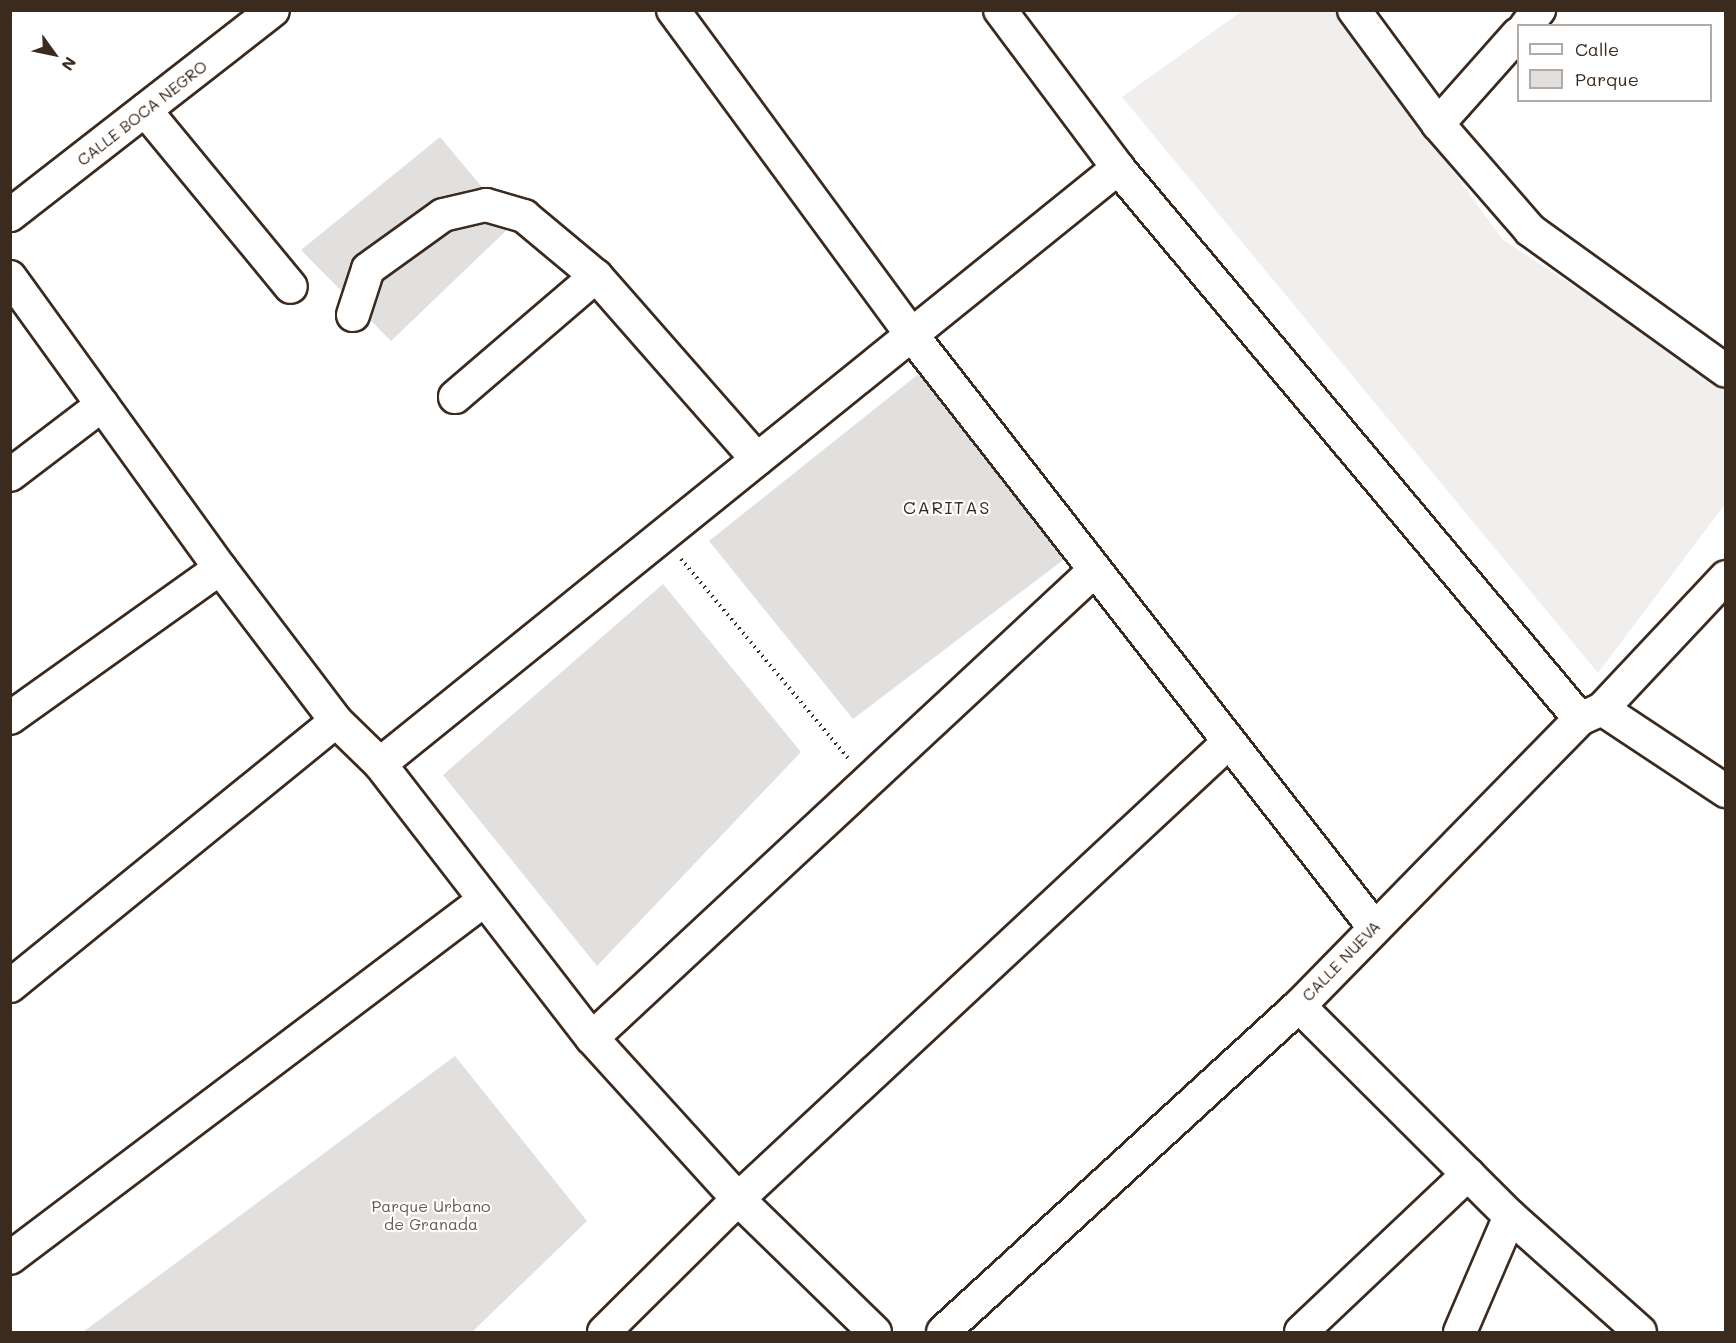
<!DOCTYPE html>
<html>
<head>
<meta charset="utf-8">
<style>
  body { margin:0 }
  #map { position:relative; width:1736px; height:1343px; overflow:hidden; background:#fff; font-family:Mali,sans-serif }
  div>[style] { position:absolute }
  .built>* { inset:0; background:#f1efee }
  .green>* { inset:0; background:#e2e0de }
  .path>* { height:4px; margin-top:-2px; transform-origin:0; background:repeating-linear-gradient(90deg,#3b2a1e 0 1.5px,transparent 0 6px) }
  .roads { filter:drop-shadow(2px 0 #3b2a1e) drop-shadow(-2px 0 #3b2a1e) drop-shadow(0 2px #3b2a1e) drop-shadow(0 -2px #3b2a1e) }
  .street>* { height:32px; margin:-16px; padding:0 16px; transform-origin:16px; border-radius:16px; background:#fff }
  span { translate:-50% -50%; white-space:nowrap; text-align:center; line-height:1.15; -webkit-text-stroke:4.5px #fff; paint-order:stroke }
  .street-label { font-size:16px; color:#3b2a1e }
  .park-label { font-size:16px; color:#65584e }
  .neighbourhood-label { font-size:18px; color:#3b2a1e; letter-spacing:1.5px }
  .frame { position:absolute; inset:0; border:12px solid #3b2a1e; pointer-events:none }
  .legend { position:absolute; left:1517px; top:24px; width:195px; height:78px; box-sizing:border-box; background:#fff; border:2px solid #b1aaa5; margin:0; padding:8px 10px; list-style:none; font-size:18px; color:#3b2a1e }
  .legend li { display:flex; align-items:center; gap:12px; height:30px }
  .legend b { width:30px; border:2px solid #b1aaa5 }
  .north { position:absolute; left:24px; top:24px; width:60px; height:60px; -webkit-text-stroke:4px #fff; paint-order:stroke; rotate:123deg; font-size:16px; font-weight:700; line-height:24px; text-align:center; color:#3b2a1e }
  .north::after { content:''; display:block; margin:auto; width:21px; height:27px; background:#3b2a1e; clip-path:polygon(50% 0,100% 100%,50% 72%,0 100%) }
</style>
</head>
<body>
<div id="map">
  <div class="built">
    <i style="clip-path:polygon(1242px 11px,1336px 11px,1503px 240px,1725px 384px,1725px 504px,1598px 673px,1122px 97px)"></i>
  </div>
  <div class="green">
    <i style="clip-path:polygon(440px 137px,513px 224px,391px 341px,301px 250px)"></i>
    <i style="clip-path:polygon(926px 368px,1071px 554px,853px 719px,709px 541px)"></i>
    <i style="clip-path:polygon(663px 584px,801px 752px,597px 966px,443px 775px)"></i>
    <i style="clip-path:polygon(455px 1056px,587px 1221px,472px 1332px,83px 1332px)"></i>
  </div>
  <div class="path">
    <i style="left:681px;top:559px;width:260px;rotate:50deg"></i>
  </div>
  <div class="roads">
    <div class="street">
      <i style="left:673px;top:10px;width:402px;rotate:53.7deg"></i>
      <i style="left:911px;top:334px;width:752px;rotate:52.02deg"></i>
      <i style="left:1000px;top:10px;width:197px;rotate:53.2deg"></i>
      <i style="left:1118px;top:168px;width:719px;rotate:50.02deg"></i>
      <i style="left:1354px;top:10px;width:142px;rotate:53.6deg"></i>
      <i style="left:1438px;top:124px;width:140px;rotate:49deg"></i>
      <i style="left:1530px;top:230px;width:241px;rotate:35.7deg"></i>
      <i style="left:1526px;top:26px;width:21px;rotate:-51deg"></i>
      <i style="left:145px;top:110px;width:229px;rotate:50.5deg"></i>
      <i style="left:1438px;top:124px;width:120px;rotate:-48.4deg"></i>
      <i style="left:10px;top:215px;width:333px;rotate:-37.9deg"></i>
      <i style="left:10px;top:277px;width:359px;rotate:54.2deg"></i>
      <i style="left:220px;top:568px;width:192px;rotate:52.8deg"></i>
      <i style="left:336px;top:721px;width:62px;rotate:44.3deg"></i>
      <i style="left:380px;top:764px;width:346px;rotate:52.3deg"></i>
      <i style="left:592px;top:1038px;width:217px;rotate:47.8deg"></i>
      <i style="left:738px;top:1199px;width:191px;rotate:44.2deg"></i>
      <i style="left:353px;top:315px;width:48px;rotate:-71.9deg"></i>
      <i style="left:368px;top:269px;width:92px;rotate:-35.8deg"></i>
      <i style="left:443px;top:215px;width:44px;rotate:-13.1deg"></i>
      <i style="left:486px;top:205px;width:40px;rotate:16deg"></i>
      <i style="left:524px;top:216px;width:94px;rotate:39.8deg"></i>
      <i style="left:455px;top:397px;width:186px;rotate:-40.6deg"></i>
      <i style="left:596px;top:276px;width:244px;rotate:48.7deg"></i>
      <i style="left:10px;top:475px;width:116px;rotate:-37.3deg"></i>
      <i style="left:1602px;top:709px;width:149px;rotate:33.5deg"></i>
      <i style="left:10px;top:718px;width:258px;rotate:-35.5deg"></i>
      <i style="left:380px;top:764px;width:949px;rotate:-38.92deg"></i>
      <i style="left:10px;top:986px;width:420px;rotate:-39.1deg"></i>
      <i style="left:1299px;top:1006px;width:298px;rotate:44.9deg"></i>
      <i style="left:1510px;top:1216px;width:174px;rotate:41.7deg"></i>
      <i style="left:592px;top:1038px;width:687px;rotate:-42.94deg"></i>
      <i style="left:10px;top:1258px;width:593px;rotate:-37.04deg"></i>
      <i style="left:604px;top:1332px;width:189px;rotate:-44.8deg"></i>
      <i style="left:738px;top:1199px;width:671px;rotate:-42.95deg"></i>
      <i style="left:943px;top:1332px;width:483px;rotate:-42.5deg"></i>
      <i style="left:1299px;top:1006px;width:402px;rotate:-45.6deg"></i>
      <i style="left:1580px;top:719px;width:24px;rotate:-24deg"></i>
      <i style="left:1602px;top:709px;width:181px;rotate:-46.8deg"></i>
      <i style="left:1301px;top:1332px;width:230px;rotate:-43.4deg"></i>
      <i style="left:1460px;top:1332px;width:126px;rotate:-66.7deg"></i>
    </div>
  </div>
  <div class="street-label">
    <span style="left:142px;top:113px;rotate:-38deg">CALLE BOCA NEGRO</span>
    <span style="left:1341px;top:961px;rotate:-46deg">CALLE NUEVA</span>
  </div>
  <div class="park-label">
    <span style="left:431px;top:1215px">Parque Urbano<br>de Granada</span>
  </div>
  <div class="neighbourhood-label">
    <span style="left:947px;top:507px">CARITAS</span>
  </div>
  <div class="frame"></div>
  <ul class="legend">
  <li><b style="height:8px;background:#fff"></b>Calle</li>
  <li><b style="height:16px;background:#e2e0de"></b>Parque</li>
  </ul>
  <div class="north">N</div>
</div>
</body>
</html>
